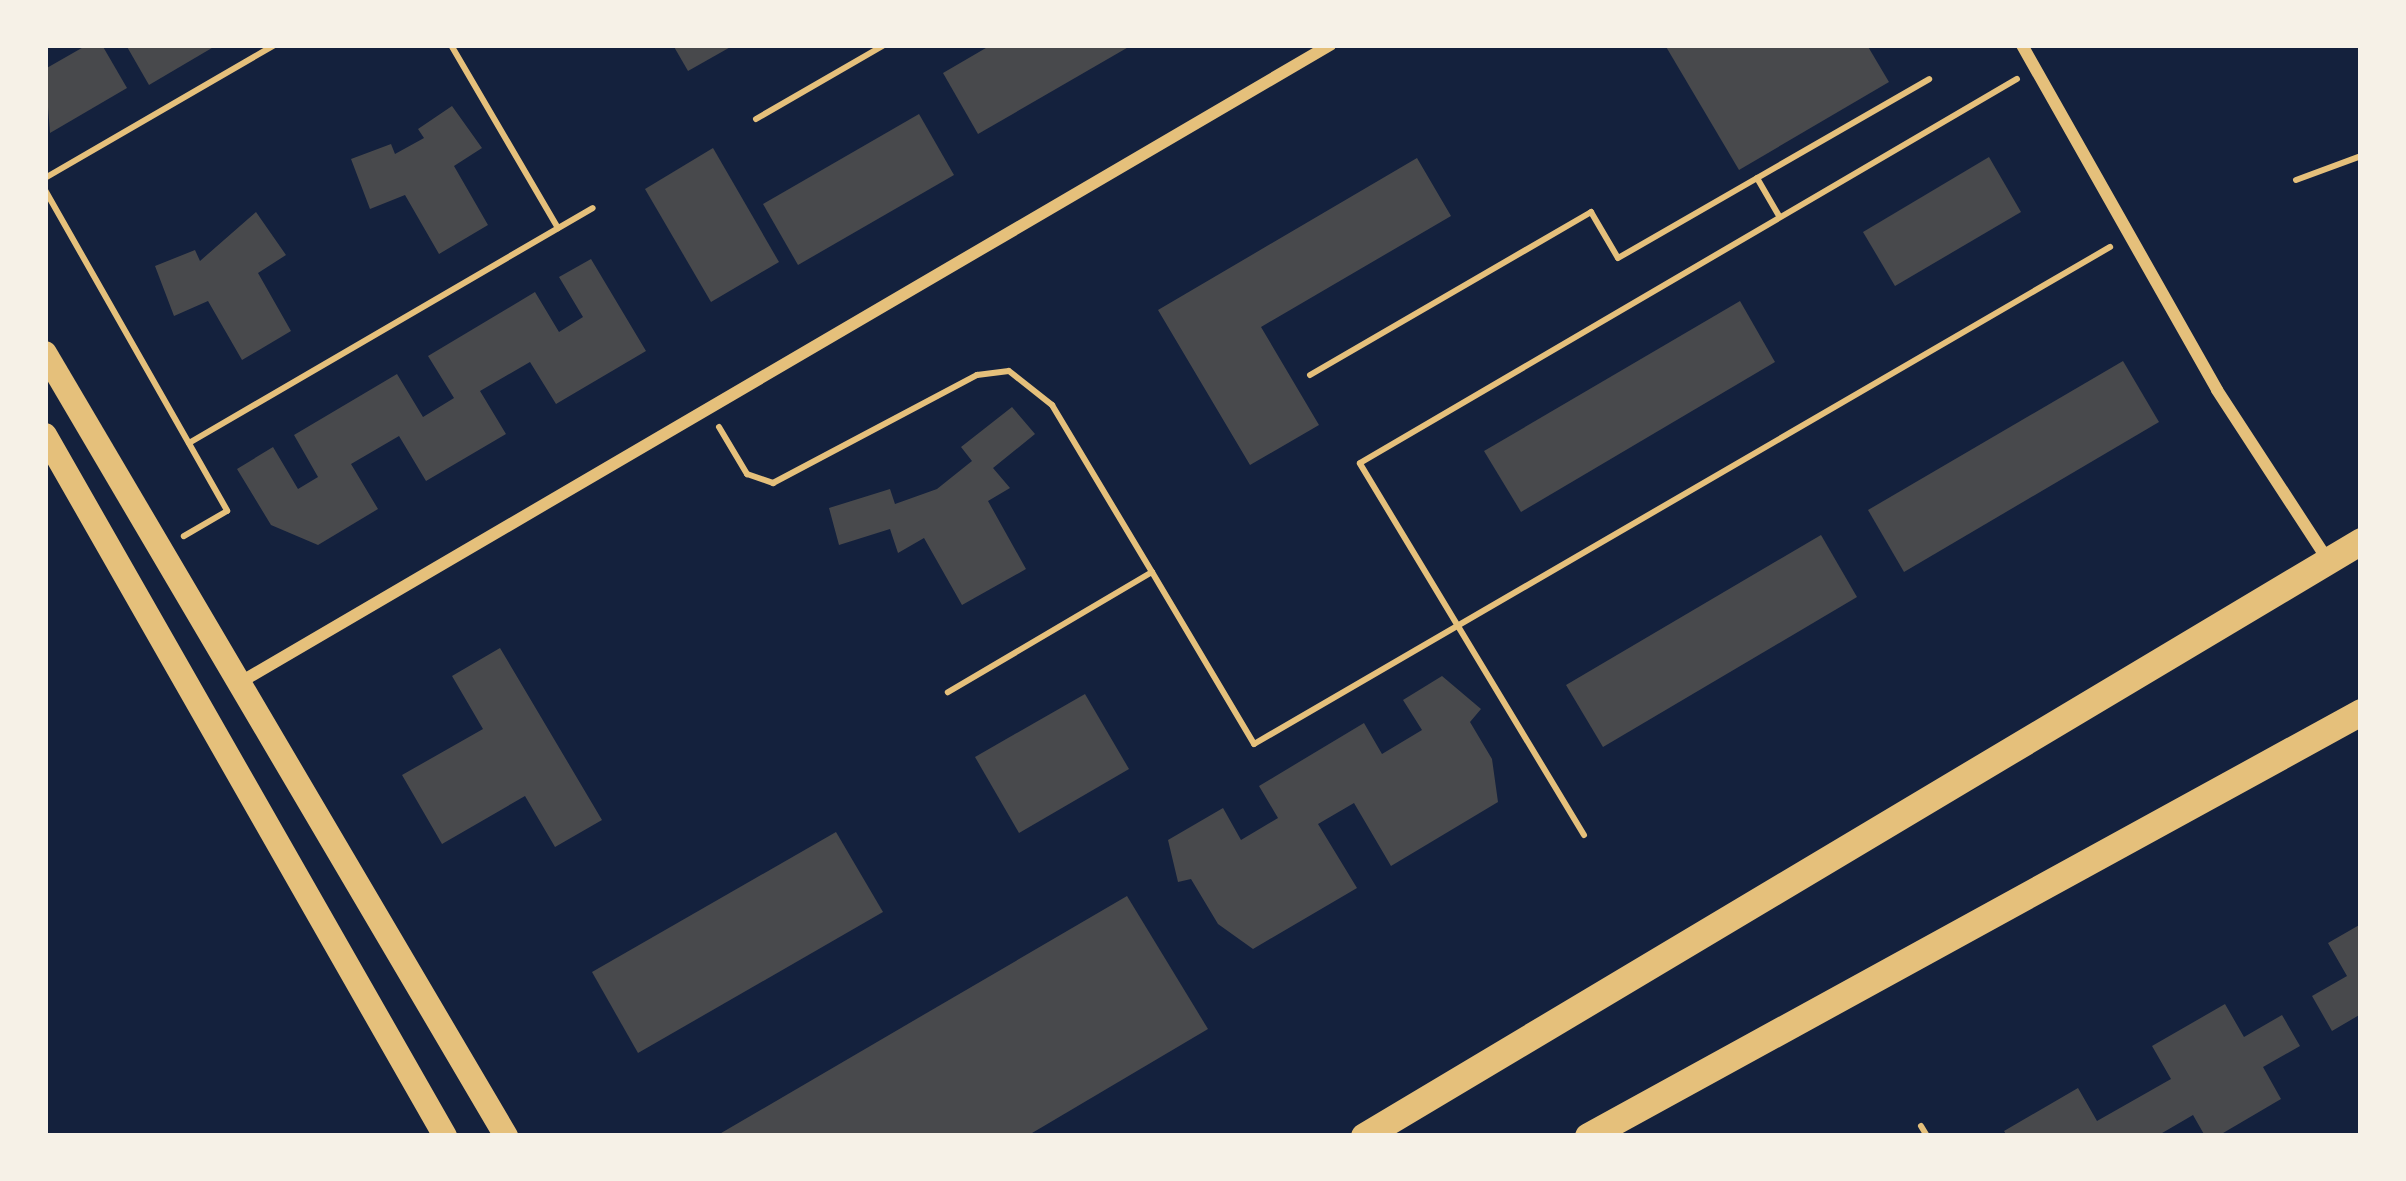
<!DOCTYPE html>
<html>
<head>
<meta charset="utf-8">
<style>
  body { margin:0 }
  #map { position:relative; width:2406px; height:1181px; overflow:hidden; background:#14213d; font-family:"Golos Text",sans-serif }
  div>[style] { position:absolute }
  .building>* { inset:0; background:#48494c }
  .path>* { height:6px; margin:-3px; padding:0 3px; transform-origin:3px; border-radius:3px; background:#e5c07b }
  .minor>* { height:12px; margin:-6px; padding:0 6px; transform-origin:6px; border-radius:6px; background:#e5c07b }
  .secondary>* { height:24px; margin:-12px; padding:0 12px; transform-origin:12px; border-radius:12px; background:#e5c07b }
  .primary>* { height:27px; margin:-13.5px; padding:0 13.5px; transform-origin:13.5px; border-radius:13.5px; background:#e5c07b }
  span { translate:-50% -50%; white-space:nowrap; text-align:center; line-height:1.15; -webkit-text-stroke:9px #f6f1e7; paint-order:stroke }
  .frame { position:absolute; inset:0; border:48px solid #f6f1e7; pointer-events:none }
</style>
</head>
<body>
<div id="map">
  <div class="building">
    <i style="clip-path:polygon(87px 45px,102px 45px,127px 88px,50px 133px,45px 69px)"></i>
    <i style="clip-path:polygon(126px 45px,217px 45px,149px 85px)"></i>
    <i style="clip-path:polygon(673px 45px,734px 45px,688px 71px)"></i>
    <i style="clip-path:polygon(991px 45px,1132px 45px,978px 134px,943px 73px)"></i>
    <i style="clip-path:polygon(1665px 45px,1867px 45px,1889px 82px,1739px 170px)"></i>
    <i style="clip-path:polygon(452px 106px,482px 148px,454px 166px,488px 225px,439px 254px,405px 195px,370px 209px,351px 159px,391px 144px,395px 154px,424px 138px,418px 129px)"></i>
    <i style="clip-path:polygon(919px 114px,954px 175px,798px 265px,763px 204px)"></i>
    <i style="clip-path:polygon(713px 148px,779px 262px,711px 302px,645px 189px)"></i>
    <i style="clip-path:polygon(1989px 157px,2021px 212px,1895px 286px,1863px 232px)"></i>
    <i style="clip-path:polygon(1417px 158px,1451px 216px,1261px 327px,1319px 425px,1250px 465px,1158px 310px)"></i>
    <i style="clip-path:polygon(256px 212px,286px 255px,258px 273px,291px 331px,242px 360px,208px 301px,174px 316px,155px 266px,195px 250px,200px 261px)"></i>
    <i style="clip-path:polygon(591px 259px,646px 351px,556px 404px,530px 362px,480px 391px,506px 434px,426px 481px,399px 436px,351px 464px,378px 509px,318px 545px,271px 525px,237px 469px,273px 447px,298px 489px,318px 477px,294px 435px,397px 374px,423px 417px,454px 398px,428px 356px,535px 292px,559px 332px,583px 317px,559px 277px)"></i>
    <i style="clip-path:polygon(1740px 301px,1775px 362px,1521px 512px,1484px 451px)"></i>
    <i style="clip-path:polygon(2123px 361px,2159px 422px,1904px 572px,1868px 510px)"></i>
    <i style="clip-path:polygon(1012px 407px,1035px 434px,993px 468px,1010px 488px,988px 501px,1026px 569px,962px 605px,924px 538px,898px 553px,890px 529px,839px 545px,829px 508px,890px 489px,895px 504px,937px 489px,972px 461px,961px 447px)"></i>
    <i style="clip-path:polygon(1821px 535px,1857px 597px,1603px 747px,1566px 685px)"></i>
    <i style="clip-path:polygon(500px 648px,602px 820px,555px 847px,525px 796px,442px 844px,402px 775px,483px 729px,452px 676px)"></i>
    <i style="clip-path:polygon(1442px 676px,1481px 709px,1470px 722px,1492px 759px,1498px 802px,1391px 866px,1354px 803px,1318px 824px,1357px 888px,1253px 949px,1218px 924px,1191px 879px,1178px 882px,1168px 840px,1223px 808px,1241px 840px,1278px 818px,1259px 786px,1364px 723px,1382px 754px,1422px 730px,1403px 700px)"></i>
    <i style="clip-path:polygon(1085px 694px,1129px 769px,1019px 833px,975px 757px)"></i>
    <i style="clip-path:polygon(836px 832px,883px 912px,638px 1053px,592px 972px)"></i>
    <i style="clip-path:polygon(1127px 896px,1208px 1029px,1027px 1136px,716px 1136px)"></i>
    <i style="clip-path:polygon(2361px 924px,2361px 1014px,2332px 1031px,2312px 996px,2347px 976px,2328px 943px)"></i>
    <i style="clip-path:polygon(2225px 1004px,2244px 1037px,2282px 1015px,2300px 1046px,2263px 1067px,2281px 1099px,2218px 1136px,2205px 1136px,2193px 1115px,2157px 1136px,2007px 1136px,2004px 1131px,2078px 1088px,2097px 1121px,2171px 1079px,2152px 1046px)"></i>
  </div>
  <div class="path">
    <i style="left:451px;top:45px;width:212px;rotate:59.7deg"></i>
    <i style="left:756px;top:119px;width:148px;rotate:-30deg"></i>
    <i style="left:45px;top:178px;width:265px;rotate:-30.1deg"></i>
    <i style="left:1757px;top:178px;width:44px;rotate:59.9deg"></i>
    <i style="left:2296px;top:180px;width:69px;rotate:-20.3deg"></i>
    <i style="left:45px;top:190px;width:369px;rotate:60.4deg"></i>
    <i style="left:227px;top:511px;width:50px;rotate:149.8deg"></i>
    <i style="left:1310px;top:375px;width:325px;rotate:-30.1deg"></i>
    <i style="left:1591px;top:212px;width:53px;rotate:59.6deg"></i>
    <i style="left:1618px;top:258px;width:359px;rotate:-29.9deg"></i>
    <i style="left:719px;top:427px;width:55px;rotate:59.2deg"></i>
    <i style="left:747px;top:474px;width:28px;rotate:19deg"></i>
    <i style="left:773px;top:483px;width:231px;rotate:-27.9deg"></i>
    <i style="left:977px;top:375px;width:32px;rotate:-7deg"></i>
    <i style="left:1009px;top:371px;width:55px;rotate:38.3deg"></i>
    <i style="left:1052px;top:405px;width:195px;rotate:59.1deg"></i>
    <i style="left:1152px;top:572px;width:237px;rotate:149.5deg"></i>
    <i style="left:189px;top:443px;width:467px;rotate:-30.2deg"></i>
    <i style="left:1152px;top:572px;width:200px;rotate:59.3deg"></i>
    <i style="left:1254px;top:744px;width:990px;rotate:-30.14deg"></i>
    <i style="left:1584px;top:835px;width:434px;rotate:-121.1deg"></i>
    <i style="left:1360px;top:463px;width:761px;rotate:-30.31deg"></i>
    <i style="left:1921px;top:1126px;width:12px;rotate:59deg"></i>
  </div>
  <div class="minor">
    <i style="left:2022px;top:45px;width:396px;rotate:60.5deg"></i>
    <i style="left:2217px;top:390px;width:202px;rotate:56.9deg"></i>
    <i style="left:239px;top:683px;width:1264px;rotate:-30.32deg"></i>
  </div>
  <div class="secondary">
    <i style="left:45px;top:353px;width:909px;rotate:59.51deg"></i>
    <i style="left:45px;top:435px;width:807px;rotate:60.29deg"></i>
  </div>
  <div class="primary">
    <i style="left:1364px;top:1136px;width:1161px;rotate:-30.83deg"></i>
    <i style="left:1588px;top:1136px;width:882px;rotate:-28.75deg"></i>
  </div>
  <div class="frame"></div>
</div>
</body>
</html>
